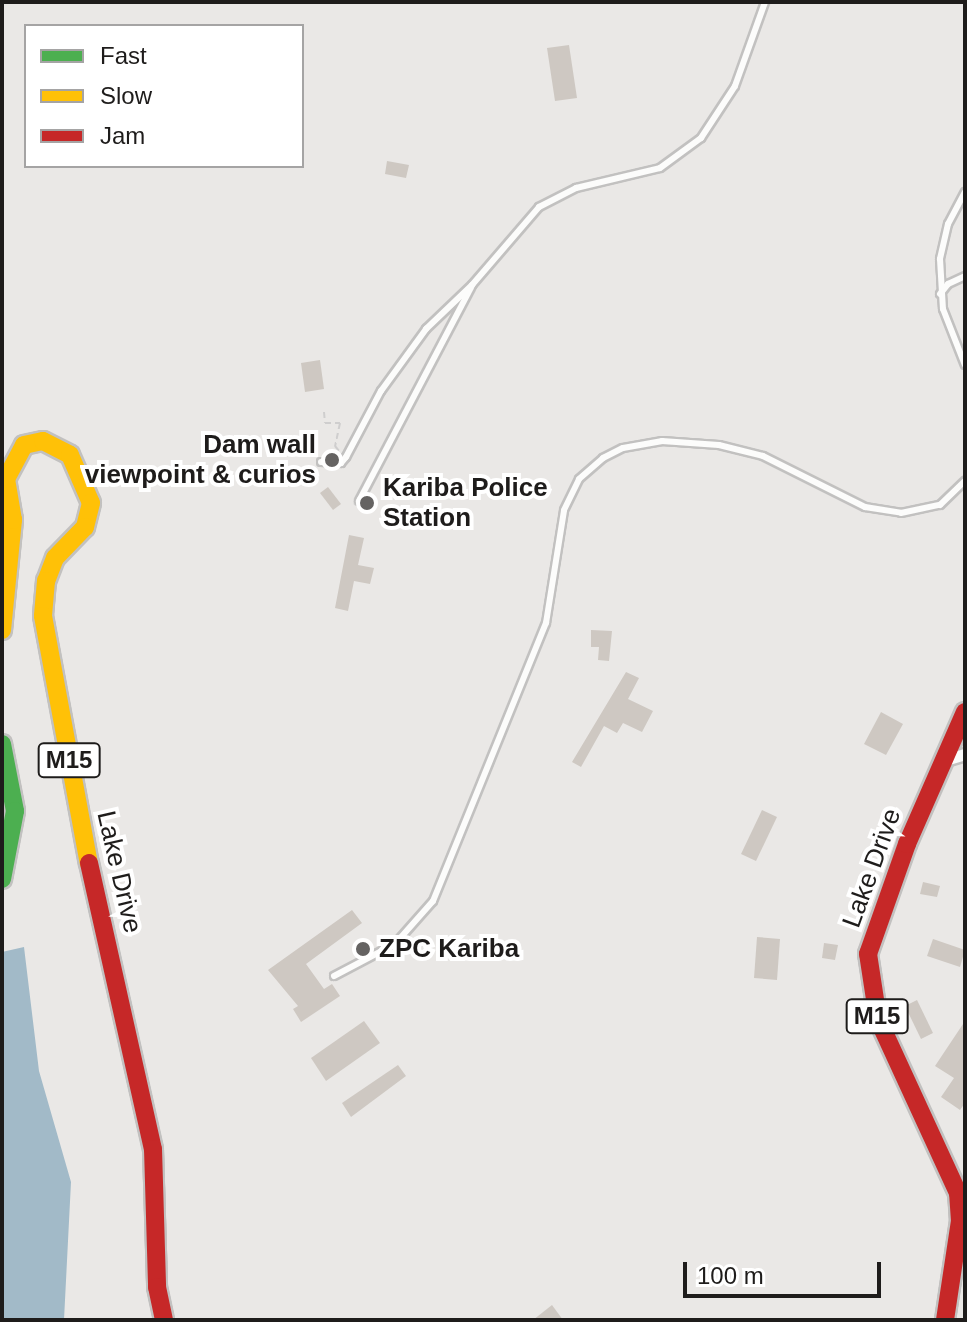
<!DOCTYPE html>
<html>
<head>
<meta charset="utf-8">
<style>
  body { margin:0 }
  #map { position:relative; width:967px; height:1322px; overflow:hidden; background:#eae8e6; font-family:Helvetica,sans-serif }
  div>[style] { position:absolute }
  .water>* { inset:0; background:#a2bac8 }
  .building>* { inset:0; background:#cec8c2 }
  .path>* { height:2px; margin-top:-1px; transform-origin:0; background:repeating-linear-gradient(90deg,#cfcece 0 6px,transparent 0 10px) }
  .roads { filter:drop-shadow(2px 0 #c2c1c0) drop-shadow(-2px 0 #c2c1c0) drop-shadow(0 2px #c2c1c0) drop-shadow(0 -2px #c2c1c0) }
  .lane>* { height:6px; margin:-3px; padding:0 3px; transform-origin:3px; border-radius:3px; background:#fcfcfb }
  .street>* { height:11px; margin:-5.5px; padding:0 5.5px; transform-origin:5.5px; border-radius:5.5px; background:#fcfcfb }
  .fast>* { height:18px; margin:-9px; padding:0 9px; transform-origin:9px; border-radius:9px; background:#4caf50 }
  .slow>* { height:18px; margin:-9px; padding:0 9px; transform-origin:9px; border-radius:9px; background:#ffc107 }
  .jam>* { height:18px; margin:-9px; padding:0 9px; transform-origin:9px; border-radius:9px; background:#c62828 }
  .dots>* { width:22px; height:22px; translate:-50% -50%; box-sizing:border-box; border:4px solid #fff; border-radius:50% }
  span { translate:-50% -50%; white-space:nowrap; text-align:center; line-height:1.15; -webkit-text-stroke:8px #fff; paint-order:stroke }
  .shield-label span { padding:2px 6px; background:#fff; border:2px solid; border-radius:6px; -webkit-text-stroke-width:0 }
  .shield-label { font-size:24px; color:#1e1c1b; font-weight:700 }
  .poi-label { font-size:26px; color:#1e1c1b; font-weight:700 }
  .right { translate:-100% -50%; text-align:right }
  .left { translate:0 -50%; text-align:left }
  .street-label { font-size:26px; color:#1e1c1b }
  .frame { position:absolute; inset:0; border:4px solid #1e1c1b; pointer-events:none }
  .legend { position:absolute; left:24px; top:24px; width:280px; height:144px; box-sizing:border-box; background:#fff; border:2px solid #a5a4a4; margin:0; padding:10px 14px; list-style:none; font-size:24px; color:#1e1c1b }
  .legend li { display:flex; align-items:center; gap:16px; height:40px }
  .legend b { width:40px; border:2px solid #a5a4a4 }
  .scale { position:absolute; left:683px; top:1262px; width:198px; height:36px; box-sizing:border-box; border:4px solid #1e1c1b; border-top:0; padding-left:10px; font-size:24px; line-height:28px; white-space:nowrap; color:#1e1c1b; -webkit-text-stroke:6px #fff; paint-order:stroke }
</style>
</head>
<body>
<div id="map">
  <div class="water">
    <i style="clip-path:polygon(24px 947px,39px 1071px,71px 1182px,64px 1320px,2px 1320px,2px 952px)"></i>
  </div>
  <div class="building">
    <i style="clip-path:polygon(569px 45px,577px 98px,555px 101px,547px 48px)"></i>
    <i style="clip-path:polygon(387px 161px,409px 165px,406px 178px,385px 174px)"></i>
    <i style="clip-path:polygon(320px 360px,324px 389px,305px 392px,301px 363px)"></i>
    <i style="clip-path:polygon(328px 487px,341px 504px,333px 510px,320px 493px)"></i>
    <i style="clip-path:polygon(349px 535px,364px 538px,358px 565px,374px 568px,370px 584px,354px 581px,348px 611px,335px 608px)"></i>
    <i style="clip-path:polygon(591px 630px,612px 631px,609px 661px,598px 660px,599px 647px,591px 647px)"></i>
    <i style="clip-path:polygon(626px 672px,639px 678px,628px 699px,653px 711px,642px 732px,623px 723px,617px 733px,604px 726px,581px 767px,572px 762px)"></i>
    <i style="clip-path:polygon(881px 712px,903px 724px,886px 755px,864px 744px)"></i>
    <i style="clip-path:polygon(762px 810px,777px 817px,756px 861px,741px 854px)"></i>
    <i style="clip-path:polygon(923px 882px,940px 886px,937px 897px,920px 894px)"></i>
    <i style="clip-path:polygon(352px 910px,362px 923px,306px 964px,324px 989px,332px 984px,340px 996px,301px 1022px,293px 1009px,298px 1006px,268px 970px)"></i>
    <i style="clip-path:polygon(757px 937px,780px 939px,777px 980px,754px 978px)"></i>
    <i style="clip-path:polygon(933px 939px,965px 950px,960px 967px,927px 956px)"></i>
    <i style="clip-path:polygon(824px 943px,838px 945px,835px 960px,822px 958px)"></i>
    <i style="clip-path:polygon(917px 1000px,933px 1033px,921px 1039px,905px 1006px)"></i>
    <i style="clip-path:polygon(364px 1021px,380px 1043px,326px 1081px,311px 1058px)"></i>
    <i style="clip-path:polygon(965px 1021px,965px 1103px,960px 1110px,941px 1097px,954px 1078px,935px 1066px)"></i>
    <i style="clip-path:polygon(398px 1065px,406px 1076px,351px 1117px,342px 1103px)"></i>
    <i style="clip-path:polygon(552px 1305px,563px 1320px,533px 1320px)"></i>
  </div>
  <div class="path">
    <i style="left:324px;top:412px;width:11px;rotate:85deg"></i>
    <i style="left:325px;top:423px;width:15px"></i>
    <i style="left:340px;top:423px;width:24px;rotate:102deg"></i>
    <i style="left:335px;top:446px;width:6px;rotate:51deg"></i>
  </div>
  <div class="roads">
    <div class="lane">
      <i style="left:965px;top:192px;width:36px;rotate:118deg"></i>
      <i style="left:948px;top:224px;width:36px;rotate:103deg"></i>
      <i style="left:940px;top:259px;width:50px;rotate:86.6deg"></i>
      <i style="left:943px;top:309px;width:60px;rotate:68.6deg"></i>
      <i style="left:940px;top:294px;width:13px;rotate:-51deg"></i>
      <i style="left:948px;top:284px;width:19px;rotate:-25deg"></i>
      <i style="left:321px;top:462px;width:20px;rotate:3deg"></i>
      <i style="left:341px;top:463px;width:8px;rotate:-50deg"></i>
      <i style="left:346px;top:457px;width:75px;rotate:-62.1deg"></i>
      <i style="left:381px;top:391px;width:77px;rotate:-54deg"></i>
      <i style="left:426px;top:329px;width:64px;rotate:-43.7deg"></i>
      <i style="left:472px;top:285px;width:103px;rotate:-49.3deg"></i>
      <i style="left:539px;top:207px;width:42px;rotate:-27.2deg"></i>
      <i style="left:576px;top:188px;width:86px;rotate:-13.4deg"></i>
      <i style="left:660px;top:168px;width:51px;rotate:-36.2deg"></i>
      <i style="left:701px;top:138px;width:62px;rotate:-56.8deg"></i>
      <i style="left:735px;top:86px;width:89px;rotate:-70.3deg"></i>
      <i style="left:359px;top:501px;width:241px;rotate:-62.3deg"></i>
      <i style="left:334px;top:976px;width:69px;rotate:-27.7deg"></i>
      <i style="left:395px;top:944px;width:57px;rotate:-48.5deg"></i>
      <i style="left:433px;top:901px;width:300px;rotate:-67.9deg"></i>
      <i style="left:546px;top:623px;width:114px;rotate:-80.9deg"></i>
      <i style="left:564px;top:510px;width:34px;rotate:-64deg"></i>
      <i style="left:579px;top:479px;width:32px;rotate:-41deg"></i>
      <i style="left:603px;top:458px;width:22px;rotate:-27deg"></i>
      <i style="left:623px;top:448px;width:40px;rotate:-10deg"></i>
      <i style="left:662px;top:441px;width:57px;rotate:4deg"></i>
      <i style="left:719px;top:445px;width:45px;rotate:14deg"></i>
      <i style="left:763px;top:456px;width:114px;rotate:26.6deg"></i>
      <i style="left:865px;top:507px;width:36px;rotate:9deg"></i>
      <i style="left:901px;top:513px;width:40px;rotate:-12deg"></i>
      <i style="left:940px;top:505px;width:35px;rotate:-44deg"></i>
    </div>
    <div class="street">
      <i style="left:942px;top:761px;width:24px;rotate:-17deg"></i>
    </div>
    <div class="fast">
      <i style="left:2px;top:744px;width:68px;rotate:79deg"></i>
      <i style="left:15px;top:811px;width:69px;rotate:100.8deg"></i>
    </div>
    <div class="slow">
      <i style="left:2px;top:630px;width:111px;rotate:-84.3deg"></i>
      <i style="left:13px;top:520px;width:42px;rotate:-99.7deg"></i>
      <i style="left:6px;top:479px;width:38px;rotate:-62deg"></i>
      <i style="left:24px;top:445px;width:19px;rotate:-12deg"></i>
      <i style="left:43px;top:441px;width:30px;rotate:27deg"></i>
      <i style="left:70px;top:455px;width:52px;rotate:66.4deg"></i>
      <i style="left:91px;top:503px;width:25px;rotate:104deg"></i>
      <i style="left:85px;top:527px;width:43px;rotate:134.1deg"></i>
      <i style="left:55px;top:558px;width:25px;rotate:111deg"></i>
      <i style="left:46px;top:581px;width:35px;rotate:95deg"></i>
      <i style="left:43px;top:616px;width:251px;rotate:79.5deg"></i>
    </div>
    <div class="jam">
      <i style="left:89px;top:863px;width:293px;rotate:77.4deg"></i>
      <i style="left:153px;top:1149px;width:138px;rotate:88.3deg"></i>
      <i style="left:157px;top:1287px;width:34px;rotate:78deg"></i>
      <i style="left:945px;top:1320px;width:100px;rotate:-81.4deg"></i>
      <i style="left:960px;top:1221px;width:28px;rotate:-94deg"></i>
      <i style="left:958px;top:1193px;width:192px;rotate:-114.7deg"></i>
      <i style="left:878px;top:1019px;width:66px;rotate:-98.7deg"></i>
      <i style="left:868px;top:954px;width:117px;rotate:-70.5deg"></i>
      <i style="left:907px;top:844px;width:144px;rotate:-66.3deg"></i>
    </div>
  </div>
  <div class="dots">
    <i style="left:332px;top:460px;background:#656362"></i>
    <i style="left:367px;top:503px;background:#656362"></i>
    <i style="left:363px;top:949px;background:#656362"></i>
  </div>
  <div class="shield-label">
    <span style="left:69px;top:760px">M15</span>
    <span style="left:877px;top:1016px">M15</span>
  </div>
  <div class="poi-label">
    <span class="right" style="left:316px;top:460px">Dam wall<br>viewpoint &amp; curios</span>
    <span class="left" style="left:383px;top:503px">Kariba Police<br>Station</span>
    <span class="left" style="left:379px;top:949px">ZPC Kariba</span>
  </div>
  <div class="street-label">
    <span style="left:872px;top:868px;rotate:-70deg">Lake Drive</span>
    <span style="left:119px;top:872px;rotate:77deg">Lake Drive</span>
  </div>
  <div class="frame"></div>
  <ul class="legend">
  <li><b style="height:10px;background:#4caf50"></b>Fast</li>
  <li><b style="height:10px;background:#ffc107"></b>Slow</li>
  <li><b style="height:10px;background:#c62828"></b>Jam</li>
  </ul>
  <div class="scale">100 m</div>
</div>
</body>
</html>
